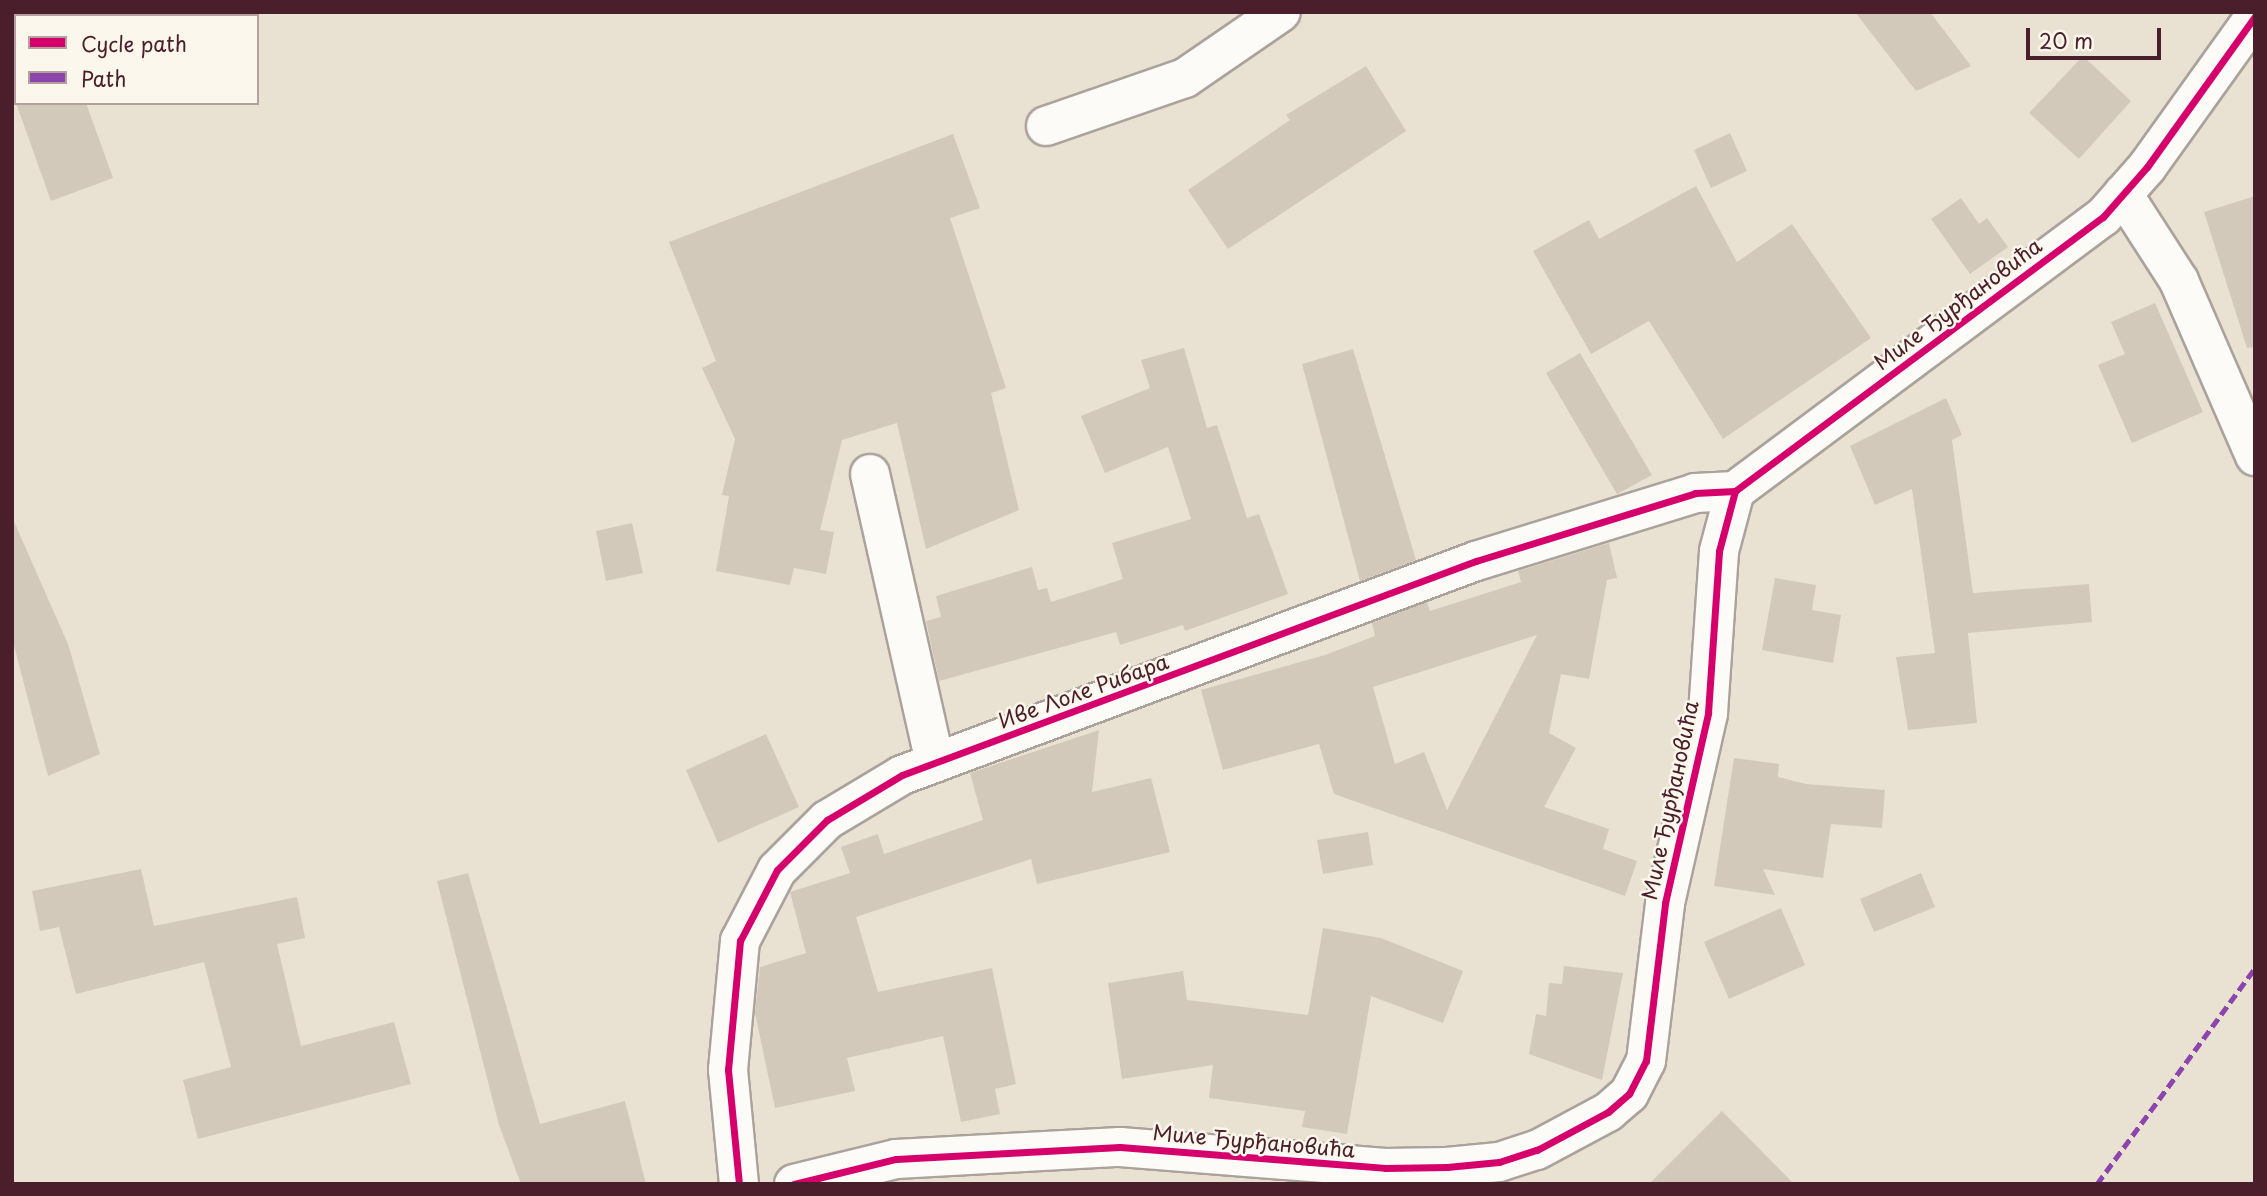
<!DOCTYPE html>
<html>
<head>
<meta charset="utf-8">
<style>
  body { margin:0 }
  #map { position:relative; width:2267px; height:1196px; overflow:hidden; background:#e9e2d3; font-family:"Playpen Sans",sans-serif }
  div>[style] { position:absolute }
  .building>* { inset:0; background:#d2c9bb }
  .roads { filter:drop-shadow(2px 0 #aba29b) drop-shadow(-2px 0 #aba29b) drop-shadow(0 2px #aba29b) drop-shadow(0 -2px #aba29b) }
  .minor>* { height:38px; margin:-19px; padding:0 19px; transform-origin:19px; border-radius:19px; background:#fcfbf8 }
  .quiet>* { height:5px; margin-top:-2.5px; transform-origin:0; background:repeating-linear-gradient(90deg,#8e44ad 0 10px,transparent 0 15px) }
  .cycleway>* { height:7px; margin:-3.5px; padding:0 3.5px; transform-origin:3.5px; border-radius:3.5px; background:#d6006c }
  span { translate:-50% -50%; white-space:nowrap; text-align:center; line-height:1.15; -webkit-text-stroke:5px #fbf7ec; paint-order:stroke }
  .street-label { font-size:21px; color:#4a1f2b }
  .frame { position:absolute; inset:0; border:14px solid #4a1f2b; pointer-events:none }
  .legend { position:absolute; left:14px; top:14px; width:245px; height:91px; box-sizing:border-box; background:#fbf7ec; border:2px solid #b4a19f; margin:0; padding:9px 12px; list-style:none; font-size:21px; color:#4a1f2b }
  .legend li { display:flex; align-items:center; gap:14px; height:35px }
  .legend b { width:35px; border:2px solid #b4a19f }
  .scale { position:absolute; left:2026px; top:28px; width:135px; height:32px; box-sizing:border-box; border:4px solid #4a1f2b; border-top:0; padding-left:9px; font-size:21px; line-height:24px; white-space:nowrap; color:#4a1f2b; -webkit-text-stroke:5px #fbf7ec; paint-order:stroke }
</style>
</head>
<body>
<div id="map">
  <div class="building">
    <i style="clip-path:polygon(1855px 12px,1930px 12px,1971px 66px,1916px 91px)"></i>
    <i style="clip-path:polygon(2083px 56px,2131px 101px,2079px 159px,2029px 113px)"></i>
    <i style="clip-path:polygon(1366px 66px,1406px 131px,1228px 249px,1188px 190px,1290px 120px,1286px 115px)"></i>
    <i style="clip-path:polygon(16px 103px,86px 103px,113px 178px,51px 201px)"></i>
    <i style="clip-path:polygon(1730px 133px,1747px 171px,1711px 188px,1694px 150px)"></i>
    <i style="clip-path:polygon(953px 134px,980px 208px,950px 218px,1006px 388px,991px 393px,1019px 510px,926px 549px,897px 423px,842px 440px,820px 530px,834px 532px,826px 574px,794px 568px,790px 585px,716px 571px,729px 496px,722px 495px,735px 439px,702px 368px,716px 361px,669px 242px)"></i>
    <i style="clip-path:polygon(1696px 186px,1737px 262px,1792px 224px,1871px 338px,1723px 439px,1649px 321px,1591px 354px,1533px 251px,1589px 220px,1599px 239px)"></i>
    <i style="clip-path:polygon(2255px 196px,2255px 347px,2247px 348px,2204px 212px)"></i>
    <i style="clip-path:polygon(1961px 198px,1979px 224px,1987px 218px,2008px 247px,1970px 274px,1931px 219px)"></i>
    <i style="clip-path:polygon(2155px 303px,2203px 412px,2132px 443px,2098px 365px,2125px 354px,2111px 322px)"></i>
    <i style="clip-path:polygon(1184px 348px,1207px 428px,1217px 425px,1247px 518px,1259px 514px,1288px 594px,1185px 631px,1183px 625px,1120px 645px,1116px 632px,939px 681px,926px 621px,941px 617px,936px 596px,1032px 567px,1038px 590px,1047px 588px,1051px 602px,1123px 579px,1112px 543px,1191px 519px,1168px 447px,1105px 473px,1081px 416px,1150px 388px,1141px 360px)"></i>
    <i style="clip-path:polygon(1353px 349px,1416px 560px,1360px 581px,1302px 364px)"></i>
    <i style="clip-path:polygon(1580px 353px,1652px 475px,1617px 494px,1546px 373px)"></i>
    <i style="clip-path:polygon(1946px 398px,1962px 435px,1952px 440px,1973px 593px,2089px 584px,2092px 622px,1968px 633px,1977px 723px,1908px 730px,1896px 657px,1935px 653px,1912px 489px,1875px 505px,1850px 446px)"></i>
    <i style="clip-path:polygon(12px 517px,68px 644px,100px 754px,48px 776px,12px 638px)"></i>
    <i style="clip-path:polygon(632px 523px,643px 573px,606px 581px,596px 531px)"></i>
    <i style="clip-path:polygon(evenodd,1609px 543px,1617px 578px,1607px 580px,1589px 679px,1561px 674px,1549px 733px,1576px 748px,1544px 807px,1609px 829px,1603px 849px,1637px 861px,1625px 896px,1334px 794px,1319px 744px,1223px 770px,1201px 690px,1325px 655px,1375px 636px,1372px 623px,1427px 602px,1430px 611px,1521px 582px,1518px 571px,1609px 543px,1537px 635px,1447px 810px,1424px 752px,1395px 764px,1373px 687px,1537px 635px)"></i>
    <i style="clip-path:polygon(1775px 578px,1816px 585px,1812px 610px,1841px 615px,1833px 663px,1762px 650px)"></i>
    <i style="clip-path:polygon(1099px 730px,1092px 792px,1151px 778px,1170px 852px,1037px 884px,1031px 859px,856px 917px,878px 992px,992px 968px,1016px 1084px,995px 1089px,1000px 1114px,961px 1122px,943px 1036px,847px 1058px,855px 1091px,775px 1108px,755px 1013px,760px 967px,806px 953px,790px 892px,850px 873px,841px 847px,878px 834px,884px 854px,983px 820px,970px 773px)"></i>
    <i style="clip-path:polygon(766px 734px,799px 807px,718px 843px,686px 770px)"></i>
    <i style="clip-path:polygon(1734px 758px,1779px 764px,1778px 777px,1806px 784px,1885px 790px,1882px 828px,1831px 824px,1823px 878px,1763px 869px,1775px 895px,1714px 886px)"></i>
    <i style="clip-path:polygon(1368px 832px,1373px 865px,1323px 874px,1317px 840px)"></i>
    <i style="clip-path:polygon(141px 869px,154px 926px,297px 897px,305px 938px,277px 944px,301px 1046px,394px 1022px,411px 1084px,198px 1139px,183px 1080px,231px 1067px,204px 962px,76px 994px,59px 927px,40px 931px,32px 891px)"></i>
    <i style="clip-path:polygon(468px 873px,540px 1124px,625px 1101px,646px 1184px,521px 1184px,499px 1125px,437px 881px)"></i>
    <i style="clip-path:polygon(1921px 873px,1935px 907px,1874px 932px,1860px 899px)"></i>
    <i style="clip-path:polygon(1781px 908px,1805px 965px,1729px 999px,1704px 942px)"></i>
    <i style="clip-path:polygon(1323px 928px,1381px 938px,1463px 971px,1443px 1023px,1371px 996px,1347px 1134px,1302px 1127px,1305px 1111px,1209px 1098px,1213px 1065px,1122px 1079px,1108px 983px,1183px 971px,1187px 1000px,1308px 1015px)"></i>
    <i style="clip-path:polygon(1564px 966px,1623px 973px,1602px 1080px,1529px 1054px,1536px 1014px,1546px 1016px,1549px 983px,1562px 984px)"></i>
    <i style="clip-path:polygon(1722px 1111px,1794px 1184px,1649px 1184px)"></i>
  </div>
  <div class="roads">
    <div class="minor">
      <i style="left:1046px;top:126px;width:147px;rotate:-19.1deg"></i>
      <i style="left:1185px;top:78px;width:116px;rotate:-34.5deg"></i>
      <i style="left:2123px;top:194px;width:103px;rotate:57.2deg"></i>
      <i style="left:2179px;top:281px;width:191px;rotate:66.5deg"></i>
      <i style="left:870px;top:474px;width:296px;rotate:77.3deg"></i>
      <i style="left:739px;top:1184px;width:115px;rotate:-95.5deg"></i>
      <i style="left:728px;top:1070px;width:130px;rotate:-84.7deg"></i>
      <i style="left:740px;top:941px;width:80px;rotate:-62.5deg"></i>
      <i style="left:777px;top:870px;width:71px;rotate:-45deg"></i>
      <i style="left:827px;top:820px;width:87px;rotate:-31deg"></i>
      <i style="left:902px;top:775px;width:613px;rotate:-20.45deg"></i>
      <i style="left:1476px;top:561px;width:229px;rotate:-17.2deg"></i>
      <i style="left:1695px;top:493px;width:40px;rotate:-2.9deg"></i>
      <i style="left:794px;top:1184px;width:105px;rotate:-13.8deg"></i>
      <i style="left:896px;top:1159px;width:224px;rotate:-3.1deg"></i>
      <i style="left:1120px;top:1147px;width:266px;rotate:4.5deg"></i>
      <i style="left:1385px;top:1168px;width:62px;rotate:-0.9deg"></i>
      <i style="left:1447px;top:1167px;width:52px;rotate:-5.5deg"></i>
      <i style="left:1499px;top:1162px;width:40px;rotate:-18deg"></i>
      <i style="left:1537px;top:1150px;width:81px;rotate:-28.2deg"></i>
      <i style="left:1608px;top:1112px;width:28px;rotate:-41deg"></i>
      <i style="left:1629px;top:1094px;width:37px;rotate:-63deg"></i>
      <i style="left:1646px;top:1061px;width:159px;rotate:-83.1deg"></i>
      <i style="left:1665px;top:903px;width:195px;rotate:-77.2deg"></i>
      <i style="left:1708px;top:713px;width:162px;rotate:-86.1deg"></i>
      <i style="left:1719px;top:551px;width:62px;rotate:-75.1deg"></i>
      <i style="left:1735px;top:491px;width:459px;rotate:-36.7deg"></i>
      <i style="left:2103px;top:217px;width:67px;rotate:-48.7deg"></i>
      <i style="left:2147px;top:167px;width:186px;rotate:-54.4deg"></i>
    </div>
  </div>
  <div class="quiet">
    <i style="left:2097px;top:1184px;width:268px;rotate:-53.8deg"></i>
  </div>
  <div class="cycleway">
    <i style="left:739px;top:1184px;width:115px;rotate:-95.5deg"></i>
    <i style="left:728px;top:1070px;width:130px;rotate:-84.7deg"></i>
    <i style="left:740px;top:941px;width:80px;rotate:-62.5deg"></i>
    <i style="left:777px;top:870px;width:71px;rotate:-45deg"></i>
    <i style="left:827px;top:820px;width:87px;rotate:-31deg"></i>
    <i style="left:902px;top:775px;width:613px;rotate:-20.45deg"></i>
    <i style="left:1476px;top:561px;width:229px;rotate:-17.2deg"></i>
    <i style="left:1695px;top:493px;width:40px;rotate:-2.9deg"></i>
    <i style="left:794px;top:1184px;width:105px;rotate:-13.8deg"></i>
    <i style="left:896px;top:1159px;width:224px;rotate:-3.1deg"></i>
    <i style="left:1120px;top:1147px;width:266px;rotate:4.5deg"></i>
    <i style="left:1385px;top:1168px;width:62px;rotate:-0.9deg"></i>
    <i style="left:1447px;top:1167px;width:52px;rotate:-5.5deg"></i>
    <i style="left:1499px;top:1162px;width:40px;rotate:-18deg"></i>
    <i style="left:1537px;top:1150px;width:81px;rotate:-28.2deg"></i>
    <i style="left:1608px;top:1112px;width:28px;rotate:-41deg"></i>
    <i style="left:1629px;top:1094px;width:37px;rotate:-63deg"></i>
    <i style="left:1646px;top:1061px;width:159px;rotate:-83.1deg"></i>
    <i style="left:1665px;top:903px;width:195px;rotate:-77.2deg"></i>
    <i style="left:1708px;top:713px;width:162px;rotate:-86.1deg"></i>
    <i style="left:1719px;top:551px;width:62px;rotate:-75.1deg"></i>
    <i style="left:1735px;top:491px;width:459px;rotate:-36.7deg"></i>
    <i style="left:2103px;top:217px;width:67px;rotate:-48.7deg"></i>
    <i style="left:2147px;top:167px;width:186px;rotate:-54.4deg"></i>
  </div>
  <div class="street-label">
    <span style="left:1957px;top:303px;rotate:-37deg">Миле Ђурђановића</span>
    <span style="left:1083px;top:690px;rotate:-20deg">Иве Лоле Рибара</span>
    <span style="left:1669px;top:800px;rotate:-78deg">Миле Ђурђановића</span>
    <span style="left:1254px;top:1140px;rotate:5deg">Миле Ђурђановића</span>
  </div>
  <div class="frame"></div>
  <ul class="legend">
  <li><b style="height:9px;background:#d6006c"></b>Cycle path</li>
  <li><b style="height:9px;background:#8e44ad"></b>Path</li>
  </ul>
  <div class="scale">20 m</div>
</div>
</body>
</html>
